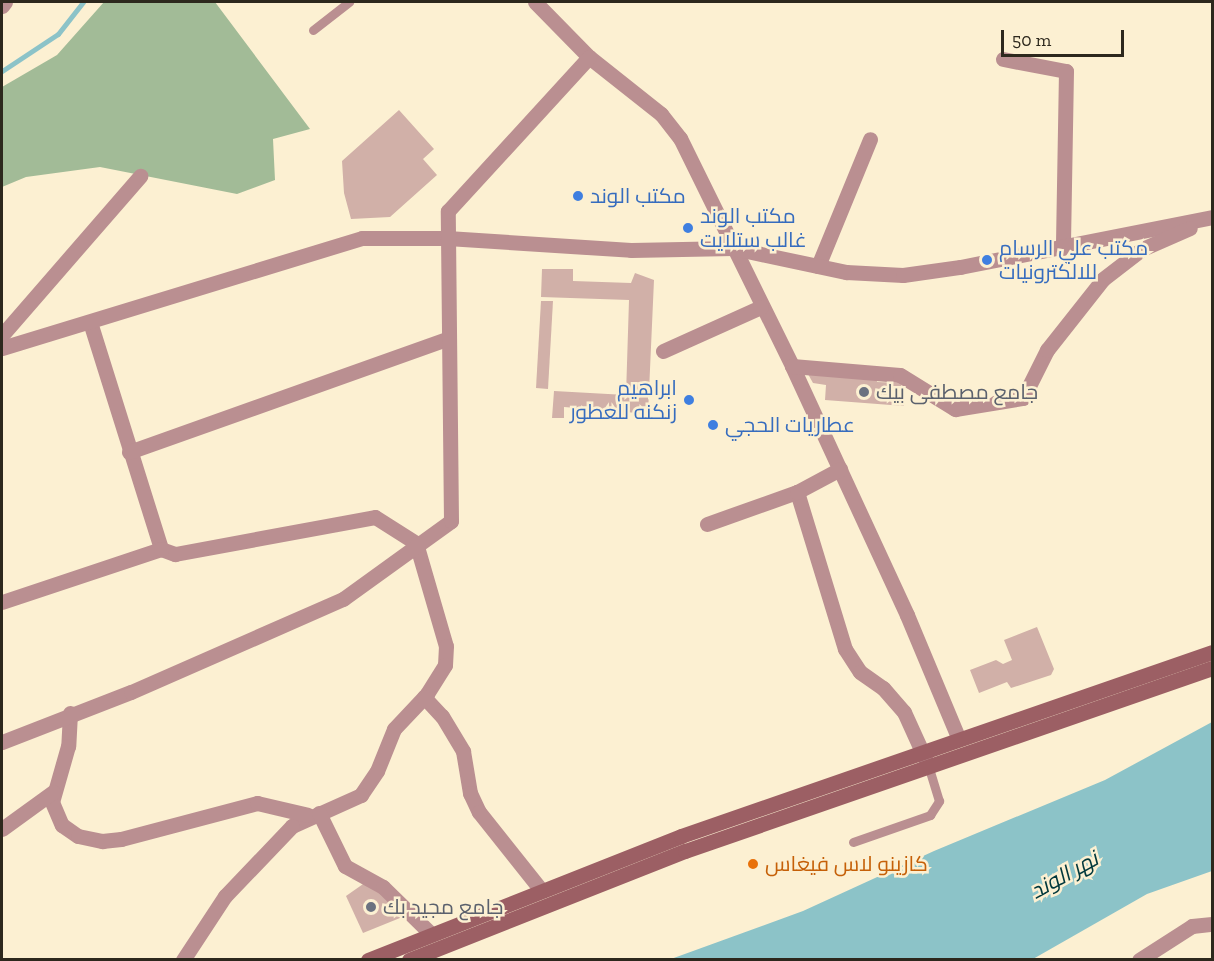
<!DOCTYPE html>
<html>
<head>
<meta charset="utf-8">
<style>
  body { margin:0 }
  #map { position:relative; width:1214px; height:961px; overflow:hidden; background:#fcf0d2; font-family:"Zilla Slab",Cairo,serif }
  div>[style] { position:absolute }
  .forest>* { inset:0; background:#a2bb97 }
  .water>* { inset:0; background:#8cc3c8 }
  .stream>* { height:5px; margin:-2.5px; padding:0 2.5px; transform-origin:2.5px; border-radius:2.5px; background:#8cc3c8 }
  .building>* { inset:0; background:#d1b0a8 }
  .service>* { height:9px; margin:-4.5px; padding:0 4.5px; transform-origin:4.5px; border-radius:4.5px; background:#ba8f91 }
  .minor>* { height:15px; margin:-7.5px; padding:0 7.5px; transform-origin:7.5px; border-radius:7.5px; background:#ba8f91 }
  .tertiary>* { height:15px; margin:-7.5px; padding:0 7.5px; transform-origin:7.5px; border-radius:7.5px; background:#ba8f91 }
  .secondary>* { height:15px; margin:-7.5px; padding:0 7.5px; transform-origin:7.5px; border-radius:7.5px; background:#9c5f64 }
  .dots>* { width:16px; height:16px; translate:-50% -50%; box-sizing:border-box; border:3px solid #fcf0d2; border-radius:50% }
  span { translate:-50% -50%; white-space:nowrap; text-align:center; line-height:1.15; -webkit-text-stroke:5px #fcf0d2; paint-order:stroke }
  .shop-label { font-size:21px; color:#366cbe }
  .left { translate:0 -50%; text-align:left }
  .right { translate:-100% -50%; text-align:right }
  .worship-label { font-size:21px; color:#5b616d }
  .food-label { font-size:21px; color:#c56008 }
  .water-label { font-size:22px; color:#01383c; font-style:italic }
  .frame { position:absolute; inset:0; border:3px solid #2d281d; pointer-events:none }
  .scale { position:absolute; left:1001px; top:30px; width:123px; height:27px; box-sizing:border-box; border:3px solid #2d281d; border-top:0; padding-left:8px; font-size:18px; line-height:21px; white-space:nowrap; color:#2d281d; -webkit-text-stroke:4px #fcf0d2; paint-order:stroke }
</style>
</head>
<body>
<div id="map">
  <div class="forest">
    <i style="clip-path:polygon(104px 2px,215px 2px,310px 129px,273px 139px,275px 180px,237px 194px,100px 167px,26px 177px,2px 187px,2px 87px,57px 55px)"></i>
  </div>
  <div class="water">
    <i style="clip-path:polygon(1212px 722px,1212px 871px,1147px 894px,1033px 959px,671px 959px,803px 911px,934px 851px,1105px 780px)"></i>
  </div>
  <div class="stream">
    <i style="left:2px;top:71px;width:67px;rotate:-33.5deg"></i>
    <i style="left:58px;top:34px;width:41px;rotate:-52deg"></i>
  </div>
  <div class="building">
    <i style="clip-path:polygon(399px 110px,434px 149px,423px 159px,437px 175px,390px 217px,351px 219px,344px 193px,342px 161px)"></i>
    <i style="clip-path:polygon(542px 269px,573px 269px,573px 281px,631px 283px,635px 273px,654px 280px,648px 414px,626px 412px,625px 419px,614px 417px,614px 411px,564px 407px,564px 418px,552px 418px,554px 391px,626px 395px,629px 300px,541px 297px)"></i>
    <i style="clip-path:polygon(541px 301px,553px 301px,548px 389px,536px 388px)"></i>
    <i style="clip-path:polygon(808px 374px,876px 377px,877px 382px,901px 383px,904px 406px,825px 400px,826px 385px,813px 383px)"></i>
    <i style="clip-path:polygon(1037px 627px,1054px 669px,1051px 675px,1011px 688px,1007px 682px,979px 693px,970px 670px,996px 660px,1003px 664px,1012px 660px,1004px 640px)"></i>
    <i style="clip-path:polygon(366px 882px,380px 889px,400px 918px,363px 933px,346px 896px)"></i>
  </div>
  <div class="service">
    <i style="left:313px;top:30px;width:46px;rotate:-37.9deg"></i>
    <i style="left:853px;top:842px;width:82px;rotate:-19.3deg"></i>
    <i style="left:930px;top:815px;width:17px;rotate:-57deg"></i>
    <i style="left:939px;top:801px;width:38px;rotate:-107deg"></i>
  </div>
  <div class="minor">
    <i style="left:535px;top:2px;width:77px;rotate:45.5deg"></i>
    <i style="left:589px;top:57px;width:92px;rotate:38.4deg"></i>
    <i style="left:661px;top:114px;width:31px;rotate:52deg"></i>
    <i style="left:680px;top:138px;width:254px;rotate:63.8deg"></i>
    <i style="left:792px;top:366px;width:274px;rotate:65.2deg"></i>
    <i style="left:907px;top:615px;width:132px;rotate:67.3deg"></i>
    <i style="left:1003px;top:59px;width:64px;rotate:10.8deg"></i>
    <i style="left:1066px;top:71px;width:177px;rotate:91deg"></i>
    <i style="left:818px;top:266px;width:137px;rotate:-67.7deg"></i>
    <i style="left:90px;top:322px;width:238px;rotate:72.6deg"></i>
    <i style="left:2px;top:335px;width:211px;rotate:-49deg"></i>
    <i style="left:2px;top:348px;width:376px;rotate:-17deg"></i>
    <i style="left:362px;top:238px;width:85px"></i>
    <i style="left:447px;top:238px;width:184px;rotate:3.7deg"></i>
    <i style="left:631px;top:250px;width:102px;rotate:-1.1deg"></i>
    <i style="left:733px;top:248px;width:116px;rotate:12deg"></i>
    <i style="left:846px;top:272px;width:57px;rotate:3deg"></i>
    <i style="left:903px;top:275px;width:58px;rotate:-8deg"></i>
    <i style="left:960px;top:267px;width:257px;rotate:-11.2deg"></i>
    <i style="left:663px;top:351px;width:107px;rotate:-24.2deg"></i>
    <i style="left:792px;top:366px;width:108px;rotate:4.8deg"></i>
    <i style="left:900px;top:375px;width:65px;rotate:31.7deg"></i>
    <i style="left:955px;top:409px;width:69px;rotate:-9.2deg"></i>
    <i style="left:1023px;top:398px;width:54px;rotate:-63.4deg"></i>
    <i style="left:1047px;top:350px;width:90px;rotate:-51.7deg"></i>
    <i style="left:1103px;top:279px;width:49px;rotate:-37.6deg"></i>
    <i style="left:1142px;top:249px;width:52px;rotate:-23.6deg"></i>
    <i style="left:129px;top:452px;width:337px;rotate:-19.6deg"></i>
    <i style="left:797px;top:492px;width:164px;rotate:73deg"></i>
    <i style="left:845px;top:649px;width:27px;rotate:57deg"></i>
    <i style="left:860px;top:672px;width:28px;rotate:35deg"></i>
    <i style="left:883px;top:688px;width:32px;rotate:49deg"></i>
    <i style="left:904px;top:712px;width:58px;rotate:65.6deg"></i>
    <i style="left:707px;top:524px;width:96px;rotate:-19.6deg"></i>
    <i style="left:797px;top:492px;width:49px;rotate:-28.1deg"></i>
    <i style="left:2px;top:602px;width:168px;rotate:-18.4deg"></i>
    <i style="left:161px;top:549px;width:15px;rotate:20deg"></i>
    <i style="left:175px;top:554px;width:203px;rotate:-10.5deg"></i>
    <i style="left:375px;top:517px;width:49px;rotate:32.4deg"></i>
    <i style="left:416px;top:543px;width:107px;rotate:73.8deg"></i>
    <i style="left:446px;top:646px;width:19px;rotate:93deg"></i>
    <i style="left:445px;top:665px;width:34px;rotate:122deg"></i>
    <i style="left:427px;top:694px;width:48px;rotate:133.3deg"></i>
    <i style="left:394px;top:729px;width:45px;rotate:112deg"></i>
    <i style="left:377px;top:771px;width:29px;rotate:124deg"></i>
    <i style="left:361px;top:795px;width:76px;rotate:155.8deg"></i>
    <i style="left:292px;top:826px;width:97px;rotate:133.7deg"></i>
    <i style="left:225px;top:896px;width:77px;rotate:123.3deg"></i>
    <i style="left:424px;top:697px;width:26px;rotate:47deg"></i>
    <i style="left:442px;top:716px;width:41px;rotate:59deg"></i>
    <i style="left:463px;top:751px;width:43px;rotate:80.5deg"></i>
    <i style="left:470px;top:793px;width:21px;rotate:65deg"></i>
    <i style="left:479px;top:812px;width:100px;rotate:51.5deg"></i>
    <i style="left:70px;top:713px;width:33px;rotate:93deg"></i>
    <i style="left:68px;top:746px;width:58px;rotate:105.9deg"></i>
    <i style="left:52px;top:802px;width:25px;rotate:67deg"></i>
    <i style="left:62px;top:825px;width:19px;rotate:35deg"></i>
    <i style="left:78px;top:836px;width:25px;rotate:12deg"></i>
    <i style="left:102px;top:841px;width:19px;rotate:-6deg"></i>
    <i style="left:121px;top:839px;width:141px;rotate:-14.8deg"></i>
    <i style="left:257px;top:803px;width:52px;rotate:13.2deg"></i>
    <i style="left:2px;top:742px;width:138px;rotate:-21.2deg"></i>
    <i style="left:131px;top:692px;width:232px;rotate:-23.7deg"></i>
    <i style="left:343px;top:599px;width:133px;rotate:-35.8deg"></i>
    <i style="left:451px;top:521px;width:310px;rotate:-90.6deg"></i>
    <i style="left:448px;top:211px;width:209px;rotate:-47.5deg"></i>
    <i style="left:319px;top:813px;width:59px;rotate:63.9deg"></i>
    <i style="left:345px;top:866px;width:43px;rotate:28.9deg"></i>
    <i style="left:383px;top:887px;width:66px;rotate:44.4deg"></i>
    <i style="left:2px;top:829px;width:63px;rotate:-36deg"></i>
    <i style="left:1139px;top:960px;width:63px;rotate:-32.7deg"></i>
    <i style="left:1192px;top:926px;width:20px;rotate:-6deg"></i>
  </div>
  <div class="tertiary">
    <i style="left:2px;top:6px;width:5px;rotate:-53deg"></i>
  </div>
  <div class="secondary">
    <i style="left:368px;top:960px;width:337px;rotate:-21.6deg"></i>
    <i style="left:681px;top:836px;width:562px;rotate:-19.11deg"></i>
    <i style="left:409px;top:960px;width:297px;rotate:-21.6deg"></i>
    <i style="left:685px;top:851px;width:558px;rotate:-19.15deg"></i>
  </div>
  <div class="dots">
    <i style="left:578px;top:196px;background:#3f7fe0"></i>
    <i style="left:688px;top:228px;background:#3f7fe0"></i>
    <i style="left:987px;top:260px;background:#3f7fe0"></i>
    <i style="left:864px;top:392px;background:#6b7280"></i>
    <i style="left:689px;top:400px;background:#3f7fe0"></i>
    <i style="left:713px;top:425px;background:#3f7fe0"></i>
    <i style="left:753px;top:864px;background:#e8710a"></i>
    <i style="left:371px;top:907px;background:#6b7280"></i>
  </div>
  <div class="shop-label">
    <span class="left" style="left:590px;top:196px">مكتب الوند</span>
    <span class="left" style="left:700px;top:228px">مكتب الوند<br>غالب ستلايت</span>
    <span class="left" style="left:999px;top:260px">مكتب علي الرسام<br>للالكترونيات</span>
    <span class="right" style="left:677px;top:400px">ابراهيم<br>زنكنه للعطور</span>
    <span class="left" style="left:725px;top:425px">عطاريات الحجي</span>
  </div>
  <div class="worship-label">
    <span class="left" style="left:876px;top:392px">جامع مصطفى بيك</span>
    <span class="left" style="left:383px;top:907px">جامع مجيد بك</span>
  </div>
  <div class="food-label">
    <span class="left" style="left:765px;top:864px">كازينو لاس فيغاس</span>
  </div>
  <div class="water-label">
    <span style="left:1064px;top:875px;rotate:-29deg">نهر الوند</span>
  </div>
  <div class="frame"></div>
  <div class="scale">50 m</div>
</div>
</body>
</html>
